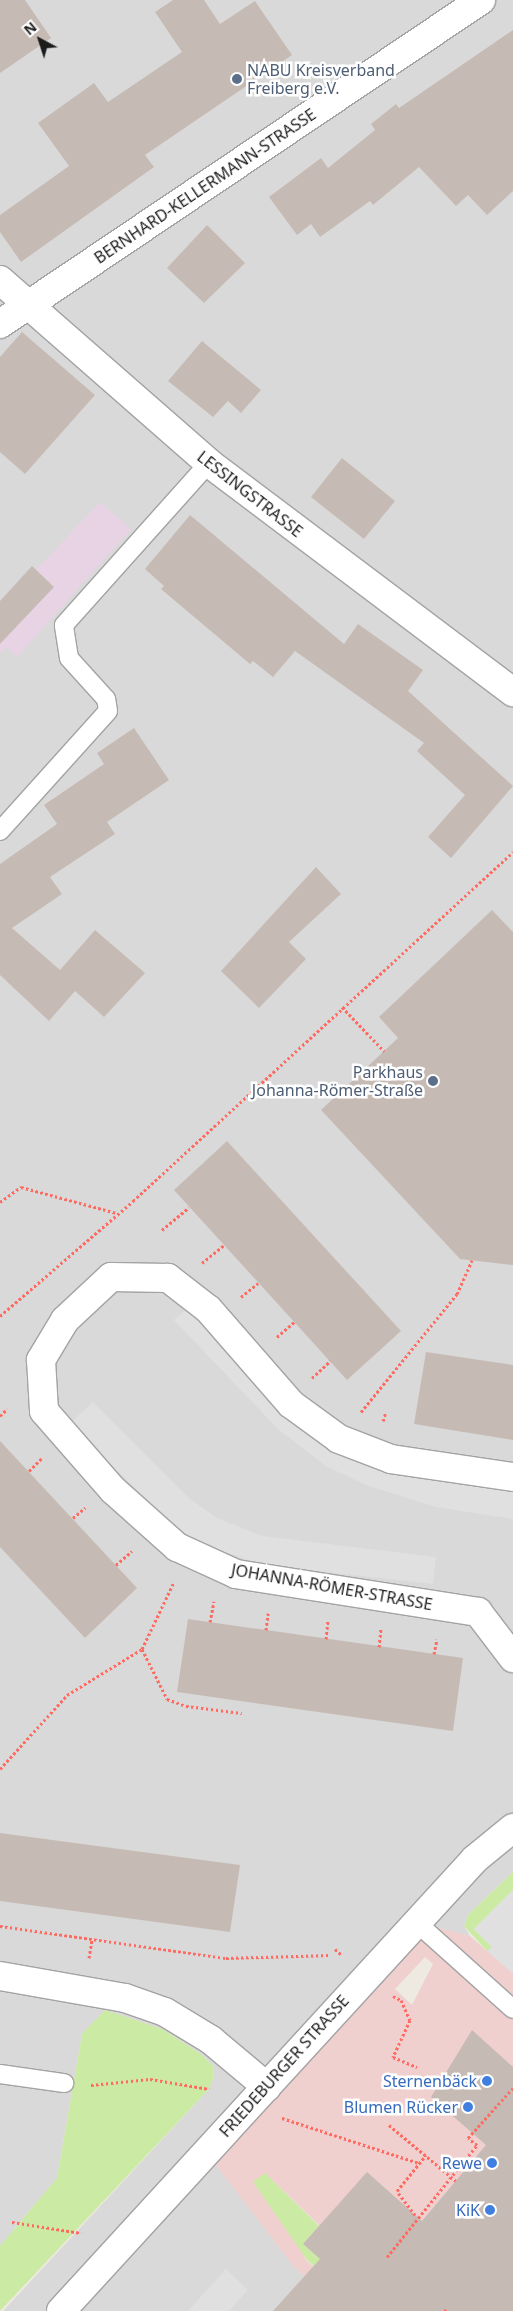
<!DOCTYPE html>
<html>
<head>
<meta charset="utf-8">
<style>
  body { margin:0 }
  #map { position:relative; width:513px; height:2311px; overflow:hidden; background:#eee9e1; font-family:"Noto Sans",sans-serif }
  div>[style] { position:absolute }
  .residential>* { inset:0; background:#dad9d9 }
  .commercial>* { inset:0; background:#f0cfcf }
  .industrial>* { inset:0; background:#e8d3e5 }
  .grass>* { inset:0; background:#cbeba4 }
  .parking>* { inset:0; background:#e0e0e0 }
  .building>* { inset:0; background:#c6bbb4 }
  .path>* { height:3px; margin-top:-1.5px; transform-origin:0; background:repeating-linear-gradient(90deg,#ff6a61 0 2.5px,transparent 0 5px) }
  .roads { filter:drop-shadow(1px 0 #a3a3a3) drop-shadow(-1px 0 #a3a3a3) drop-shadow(0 1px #a3a3a3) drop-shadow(0 -1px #a3a3a3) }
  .service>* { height:18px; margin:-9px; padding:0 9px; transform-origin:9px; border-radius:9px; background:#fff }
  .minor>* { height:28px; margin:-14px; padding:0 14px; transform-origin:14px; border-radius:14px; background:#fff }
  .dots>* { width:14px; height:14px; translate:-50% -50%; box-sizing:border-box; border:2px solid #fff; border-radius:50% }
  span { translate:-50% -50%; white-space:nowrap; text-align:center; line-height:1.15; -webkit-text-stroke:5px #fff; paint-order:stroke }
  .service-label { font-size:16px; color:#4e5e75 }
  .left { translate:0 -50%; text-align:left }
  .right { translate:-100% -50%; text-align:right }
  .street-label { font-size:16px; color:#1c1c1c }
  .shop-label { font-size:16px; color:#366cbe }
  .north { position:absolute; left:15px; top:15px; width:50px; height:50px; -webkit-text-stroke:4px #fff; paint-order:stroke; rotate:320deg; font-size:14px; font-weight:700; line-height:20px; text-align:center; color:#1c1c1c }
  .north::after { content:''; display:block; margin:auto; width:18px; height:22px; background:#1c1c1c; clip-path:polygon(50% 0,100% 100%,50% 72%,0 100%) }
</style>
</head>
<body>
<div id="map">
  <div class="residential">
    <i style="clip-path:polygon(0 0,513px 0,513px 1872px,468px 1915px,464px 1926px,470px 1936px,416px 1922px,206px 2152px,295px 2268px,343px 2311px,3px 2311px,209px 2089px,214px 2076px,213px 2066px,201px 2054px,162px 2029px,105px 2010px,82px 2034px,57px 2178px,0 2246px)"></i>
  </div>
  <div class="commercial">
    <i style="clip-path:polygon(evenodd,513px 1890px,513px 2311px,303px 2244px,319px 2225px,265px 2173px,306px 2260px,364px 2311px,343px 2311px,295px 2268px,206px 2152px,416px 1922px,470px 1936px,487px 1951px,513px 1890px,425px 1957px,433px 1964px,412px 2005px,395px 1989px,425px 1957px)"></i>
  </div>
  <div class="industrial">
    <i style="clip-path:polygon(100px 502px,131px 529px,17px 657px,6px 647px,0 654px,0 601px,32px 566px,36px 570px)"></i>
  </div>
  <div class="grass">
    <i style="clip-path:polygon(513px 1872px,513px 1890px,474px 1929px,492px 1947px,487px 1951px,464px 1926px,468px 1915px)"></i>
    <i style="clip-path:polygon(105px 2010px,162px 2029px,201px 2054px,213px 2066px,214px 2076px,209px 2089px,0 2311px,0 2246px,57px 2178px,82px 2034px)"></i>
    <i style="clip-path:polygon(265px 2173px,319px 2226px,303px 2244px,381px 2311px,364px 2311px,307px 2260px,253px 2182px)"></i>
  </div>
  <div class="parking">
    <i style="clip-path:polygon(194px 1303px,292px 1412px,513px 1486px,513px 1519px,436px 1507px,366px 1485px,326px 1466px,278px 1429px,174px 1320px)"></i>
    <i style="clip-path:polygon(93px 1402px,190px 1499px,217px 1518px,262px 1536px,436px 1557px,433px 1584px,263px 1565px,199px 1543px,169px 1521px,69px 1424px)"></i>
    <i style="clip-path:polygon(513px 1890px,513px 1974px,487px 1951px,492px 1947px,474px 1929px)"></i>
    <i style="clip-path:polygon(226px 2269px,248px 2290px,229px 2311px,188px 2311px)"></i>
  </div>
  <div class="building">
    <i style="clip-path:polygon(0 0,25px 0,51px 38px,0 73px)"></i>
    <i style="clip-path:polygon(173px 0,204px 0,220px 24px,255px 1px,292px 55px,145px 155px,154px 167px,21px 262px,0 232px,0 215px,69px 166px,38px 123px,94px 83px,108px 102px,182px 52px,155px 12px)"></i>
    <i style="clip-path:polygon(513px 30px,513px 191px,487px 215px,468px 195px,456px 206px,419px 167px,373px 205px,370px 201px,320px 237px,311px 224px,297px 235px,269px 197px,321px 158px,328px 168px,375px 130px,371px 124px,396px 104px,399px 108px)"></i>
    <i style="clip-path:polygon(207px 225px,245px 263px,204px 303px,167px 268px)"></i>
    <i style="clip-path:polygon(22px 332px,95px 395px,25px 474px,0 452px,0 357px)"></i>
    <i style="clip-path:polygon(202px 341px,261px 390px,241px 413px,228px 401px,213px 417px,168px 381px)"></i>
    <i style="clip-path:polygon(342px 458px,395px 501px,364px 539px,311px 497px)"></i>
    <i style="clip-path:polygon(190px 515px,344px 644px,358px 624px,423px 670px,408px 691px,513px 786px,451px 858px,428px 837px,465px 795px,417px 751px,424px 743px,295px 651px,273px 677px,253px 661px,250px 664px,161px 589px,164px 586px,145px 569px)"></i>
    <i style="clip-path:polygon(32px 566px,54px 587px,0 644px,0 601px)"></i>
    <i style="clip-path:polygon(134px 728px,169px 780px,107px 822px,115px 834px,50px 877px,62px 894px,12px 928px,60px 970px,95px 930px,145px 973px,104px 1017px,75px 991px,49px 1021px,0 975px,0 864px,57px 824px,44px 805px,104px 764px,97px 753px)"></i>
    <i style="clip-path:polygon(316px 867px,341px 894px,289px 942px,306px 959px,259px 1008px,221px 971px)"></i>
    <i style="clip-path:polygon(492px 910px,513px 932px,513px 1265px,460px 1259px,321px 1110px,398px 1038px,379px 1017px)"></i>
    <i style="clip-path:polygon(227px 1141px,401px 1331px,347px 1380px,174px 1190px)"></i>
    <i style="clip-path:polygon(426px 1352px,513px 1365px,513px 1440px,414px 1424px)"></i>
    <i style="clip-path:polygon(0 1441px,137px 1588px,85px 1638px,0 1547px)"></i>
    <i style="clip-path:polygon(188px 1619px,463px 1658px,453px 1731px,177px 1692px)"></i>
    <i style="clip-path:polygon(0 1833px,240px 1865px,230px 1932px,0 1901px)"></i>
    <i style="clip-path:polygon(472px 2030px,513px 2067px,513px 2311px,273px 2311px,320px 2259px,303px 2244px,367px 2172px,422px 2221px,486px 2145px,431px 2097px)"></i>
  </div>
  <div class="path">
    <i style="left:342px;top:1007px;width:61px;rotate:46.3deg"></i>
    <i style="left:0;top:1202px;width:26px;rotate:-36deg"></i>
    <i style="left:21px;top:1187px;width:99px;rotate:15.2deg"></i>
    <i style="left:162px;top:1230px;width:35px;rotate:-40deg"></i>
    <i style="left:202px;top:1263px;width:28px;rotate:-39deg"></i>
    <i style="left:241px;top:1297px;width:22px;rotate:-39deg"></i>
    <i style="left:0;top:1316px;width:176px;rotate:-40.8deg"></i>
    <i style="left:133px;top:1201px;width:516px;rotate:-42.57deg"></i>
    <i style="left:277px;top:1337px;width:23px;rotate:-41deg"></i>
    <i style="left:312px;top:1378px;width:25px;rotate:-43deg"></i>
    <i style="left:361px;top:1412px;width:152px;rotate:-50.9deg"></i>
    <i style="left:457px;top:1294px;width:37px;rotate:-66deg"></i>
    <i style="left:0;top:1416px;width:10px;rotate:-45deg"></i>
    <i style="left:383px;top:1421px;width:9px;rotate:-72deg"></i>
    <i style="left:29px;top:1471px;width:18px;rotate:-45deg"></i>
    <i style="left:73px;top:1518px;width:16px;rotate:-40deg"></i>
    <i style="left:116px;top:1565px;width:21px;rotate:-41deg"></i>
    <i style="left:210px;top:1622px;width:21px;rotate:-79deg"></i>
    <i style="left:266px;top:1630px;width:17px;rotate:-83deg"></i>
    <i style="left:326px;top:1639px;width:18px;rotate:-84deg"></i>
    <i style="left:379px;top:1647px;width:18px;rotate:-84deg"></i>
    <i style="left:142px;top:1649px;width:56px;rotate:63.4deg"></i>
    <i style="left:167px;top:1699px;width:20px;rotate:20deg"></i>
    <i style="left:186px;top:1706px;width:56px;rotate:7.1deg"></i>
    <i style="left:434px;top:1654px;width:15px;rotate:-79deg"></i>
    <i style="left:0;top:1769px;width:100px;rotate:-47.8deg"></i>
    <i style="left:67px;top:1695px;width:88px;rotate:-31.5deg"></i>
    <i style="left:142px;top:1649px;width:74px;rotate:-64.5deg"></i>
    <i style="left:0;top:1926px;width:228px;rotate:8.1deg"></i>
    <i style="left:226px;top:1958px;width:104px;rotate:-1.7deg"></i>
    <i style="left:335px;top:1949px;width:9px;rotate:41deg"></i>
    <i style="left:89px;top:1958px;width:19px;rotate:-81deg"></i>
    <i style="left:393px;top:1996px;width:9px;rotate:27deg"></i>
    <i style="left:401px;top:2000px;width:22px;rotate:66deg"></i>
    <i style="left:410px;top:2020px;width:41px;rotate:114.7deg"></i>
    <i style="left:393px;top:2057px;width:26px;rotate:23deg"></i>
    <i style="left:91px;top:2085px;width:59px;rotate:-5.8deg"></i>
    <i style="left:150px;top:2079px;width:60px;rotate:9.6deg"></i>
    <i style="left:282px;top:2118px;width:144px;rotate:18.2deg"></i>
    <i style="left:389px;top:2125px;width:87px;rotate:39.9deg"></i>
    <i style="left:415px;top:2215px;width:30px;rotate:-127deg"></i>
    <i style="left:397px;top:2191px;width:46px;rotate:-51.1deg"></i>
    <i style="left:12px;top:2222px;width:70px;rotate:9.1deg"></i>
    <i style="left:387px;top:2257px;width:144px;rotate:-51.2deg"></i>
    <i style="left:477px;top:2145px;width:11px;rotate:-142deg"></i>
    <i style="left:468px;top:2138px;width:67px;rotate:-48deg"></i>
    <i style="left:445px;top:2311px;width:2px;rotate:-63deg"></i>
  </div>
  <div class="roads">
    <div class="service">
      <i style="left:0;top:831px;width:161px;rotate:-48deg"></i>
      <i style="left:108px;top:711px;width:12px;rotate:-99deg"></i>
      <i style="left:106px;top:699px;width:55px;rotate:-132.1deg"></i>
      <i style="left:69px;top:658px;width:33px;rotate:-99deg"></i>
      <i style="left:64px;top:625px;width:217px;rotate:-48.2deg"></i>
      <i style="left:416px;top:1922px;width:130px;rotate:41.9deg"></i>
      <i style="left:0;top:2074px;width:65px;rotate:8deg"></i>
    </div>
    <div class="minor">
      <i style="left:0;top:280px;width:278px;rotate:41.2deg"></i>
      <i style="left:209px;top:463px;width:381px;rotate:37deg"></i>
      <i style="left:0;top:324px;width:580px;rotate:-33.96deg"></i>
      <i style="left:513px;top:1477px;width:123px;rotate:-171.6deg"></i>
      <i style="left:391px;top:1459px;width:56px;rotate:-159deg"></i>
      <i style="left:339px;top:1439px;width:59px;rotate:-143.9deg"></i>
      <i style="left:291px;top:1404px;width:126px;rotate:-131.1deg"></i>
      <i style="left:208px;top:1309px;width:51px;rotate:-142.2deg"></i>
      <i style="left:168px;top:1278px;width:57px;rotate:-179deg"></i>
      <i style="left:111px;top:1277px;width:63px;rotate:136.9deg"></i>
      <i style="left:65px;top:1320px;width:47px;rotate:121deg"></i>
      <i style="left:41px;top:1360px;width:51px;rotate:86.6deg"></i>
      <i style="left:44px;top:1411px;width:105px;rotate:48.9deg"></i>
      <i style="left:113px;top:1490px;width:86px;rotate:41.7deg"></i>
      <i style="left:177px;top:1547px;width:65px;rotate:24.6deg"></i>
      <i style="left:236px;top:1574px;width:245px;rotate:8.9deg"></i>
      <i style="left:478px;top:1612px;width:58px;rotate:52.7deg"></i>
      <i style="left:0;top:1976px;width:127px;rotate:10deg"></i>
      <i style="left:125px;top:1998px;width:42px;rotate:19.3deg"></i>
      <i style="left:165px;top:2012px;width:54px;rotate:31.3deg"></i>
      <i style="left:211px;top:2040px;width:73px;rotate:40deg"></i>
      <i style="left:61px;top:2311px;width:613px;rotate:-47.51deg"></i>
      <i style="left:475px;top:1859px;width:49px;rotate:-39.2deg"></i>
    </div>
  </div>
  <div class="dots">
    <i style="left:237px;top:79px;background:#5c6f8a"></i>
    <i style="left:433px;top:1081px;background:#5c6f8a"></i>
    <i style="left:487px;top:2081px;background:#3f7fe0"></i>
    <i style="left:468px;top:2107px;background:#3f7fe0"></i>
    <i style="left:492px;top:2163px;background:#3f7fe0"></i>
    <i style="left:490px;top:2210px;background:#3f7fe0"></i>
  </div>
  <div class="service-label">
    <span class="left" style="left:247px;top:79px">NABU Kreisverband<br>Freiberg e.V.</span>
    <span class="right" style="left:423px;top:1081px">Parkhaus<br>Johanna-Römer-Straße</span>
  </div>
  <div class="street-label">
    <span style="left:205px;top:186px;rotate:-34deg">BERNHARD-KELLERMANN-STRASSE</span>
    <span style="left:250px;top:494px;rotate:38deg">LESSINGSTRASSE</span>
    <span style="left:332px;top:1587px;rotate:10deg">JOHANNA-RÖMER-STRASSE</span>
    <span style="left:284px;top:2066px;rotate:-48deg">FRIEDEBURGER STRASSE</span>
  </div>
  <div class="shop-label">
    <span class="right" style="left:477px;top:2081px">Sternenbäck</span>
    <span class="right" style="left:458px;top:2107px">Blumen Rücker</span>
    <span class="right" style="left:482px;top:2163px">Rewe</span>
    <span class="right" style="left:480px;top:2210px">KiK</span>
  </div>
  <div class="north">N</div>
</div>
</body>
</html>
